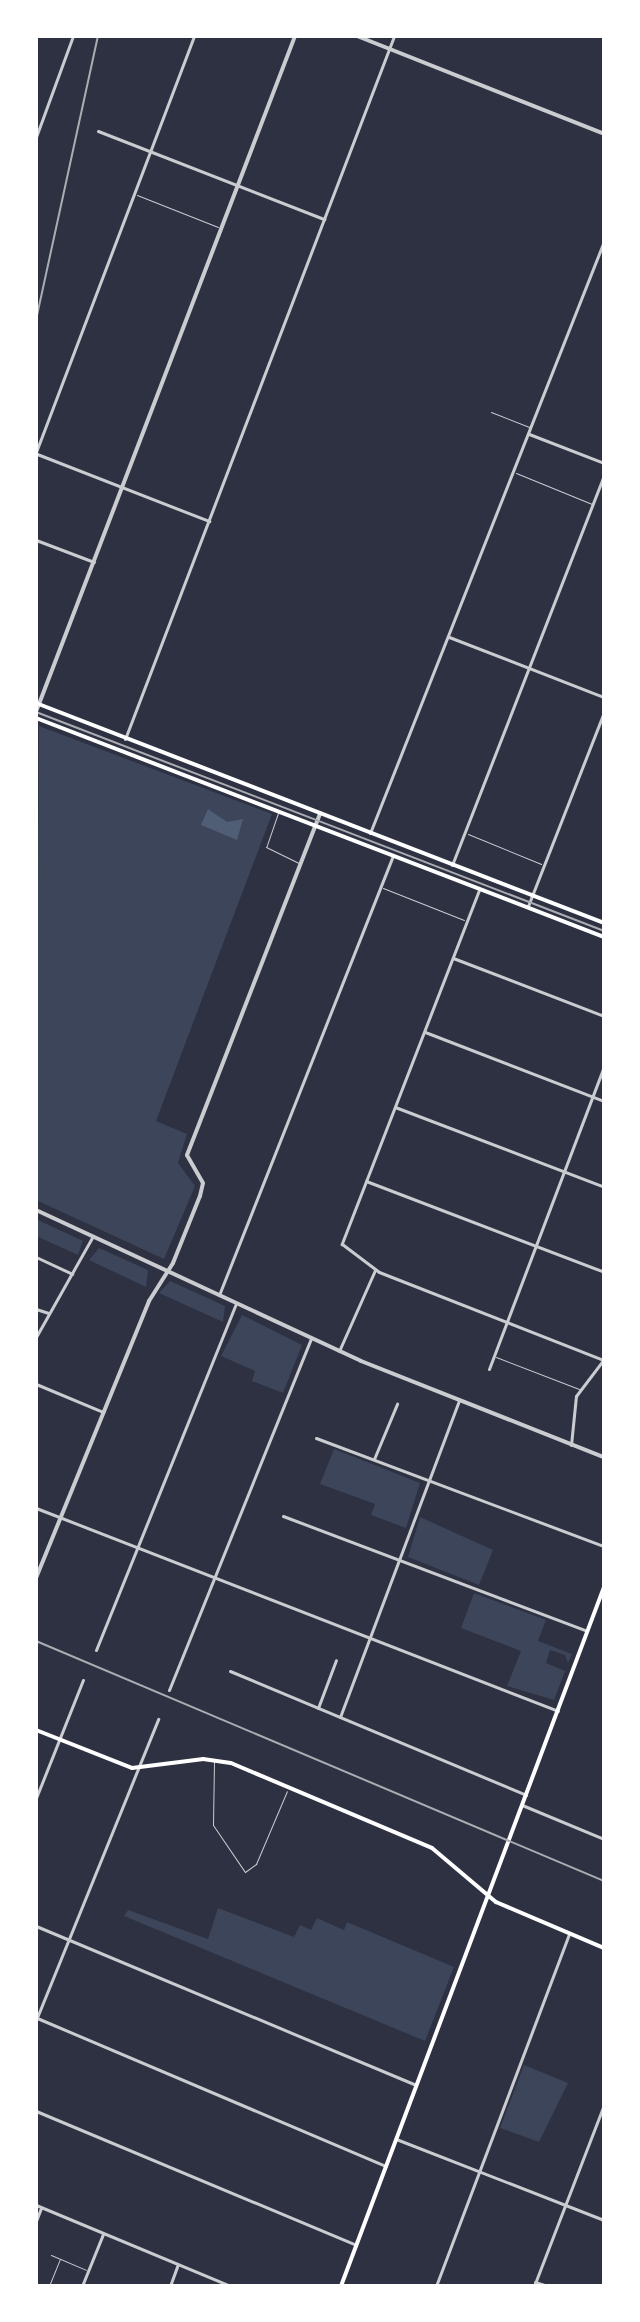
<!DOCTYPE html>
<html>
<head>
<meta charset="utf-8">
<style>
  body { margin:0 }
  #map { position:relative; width:640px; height:2322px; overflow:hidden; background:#2d3142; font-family:"Sofia Sans Condensed",sans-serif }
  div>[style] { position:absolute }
  .green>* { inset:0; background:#3c4559 }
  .water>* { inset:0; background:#4f5d75 }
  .service>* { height:1px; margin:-0.5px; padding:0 0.5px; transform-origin:0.5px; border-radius:0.5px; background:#caccd0 }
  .minor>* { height:3px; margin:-1.5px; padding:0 1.5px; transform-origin:1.5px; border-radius:1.5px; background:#caccd0 }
  .tertiary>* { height:4px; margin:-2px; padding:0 2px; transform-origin:2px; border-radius:2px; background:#caccd0 }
  .secondary>* { height:4px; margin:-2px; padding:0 2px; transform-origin:2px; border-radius:2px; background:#fff }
  .tram>* { height:2px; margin:-1px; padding:0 1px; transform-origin:1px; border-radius:1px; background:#abadb3 }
  .rail>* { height:2px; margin:-1px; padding:0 1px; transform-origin:1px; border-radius:1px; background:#abadb3 }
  span { translate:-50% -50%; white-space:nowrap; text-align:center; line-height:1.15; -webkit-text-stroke:6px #fff; paint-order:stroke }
  .frame { position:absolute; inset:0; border:38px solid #fff; pointer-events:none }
</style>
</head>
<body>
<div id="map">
  <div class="green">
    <i style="clip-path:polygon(39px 726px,272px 814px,156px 1121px,187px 1134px,178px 1163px,195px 1186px,164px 1259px,36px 1200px)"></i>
    <i style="clip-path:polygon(36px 1219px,83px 1241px,78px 1255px,36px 1236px)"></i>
    <i style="clip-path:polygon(99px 1248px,148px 1270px,146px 1287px,89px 1260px)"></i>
    <i style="clip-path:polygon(170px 1281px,225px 1306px,223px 1322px,159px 1293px)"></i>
    <i style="clip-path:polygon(242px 1315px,302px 1345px,283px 1393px,252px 1381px,255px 1371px,221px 1356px)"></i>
    <i style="clip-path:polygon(334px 1449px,420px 1483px,406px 1528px,371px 1515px,375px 1504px,320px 1484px)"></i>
    <i style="clip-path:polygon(420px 1517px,493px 1550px,479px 1585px,408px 1557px)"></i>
    <i style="clip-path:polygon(474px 1593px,546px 1620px,538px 1641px,572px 1654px,568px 1663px,565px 1655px,550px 1650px,546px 1663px,565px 1671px,554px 1700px,507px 1686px,521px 1651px,461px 1628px)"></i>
    <i style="clip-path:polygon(218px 1908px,294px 1937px,300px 1925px,311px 1930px,317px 1918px,344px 1930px,347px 1922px,454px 1967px,425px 2041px,124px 1916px,128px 1910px,208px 1939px)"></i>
    <i style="clip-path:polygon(524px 2065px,568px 2083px,539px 2142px,500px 2128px)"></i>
  </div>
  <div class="water">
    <i style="clip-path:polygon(208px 809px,227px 822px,243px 819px,237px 840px,201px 825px)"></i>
  </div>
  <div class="service">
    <i style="left:137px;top:195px;width:87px;rotate:21.6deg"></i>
    <i style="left:491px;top:412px;width:41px;rotate:21.5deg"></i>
    <i style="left:516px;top:473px;width:82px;rotate:22.2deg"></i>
    <i style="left:278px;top:813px;width:36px;rotate:109deg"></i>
    <i style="left:266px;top:847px;width:37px;rotate:26deg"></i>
    <i style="left:468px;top:834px;width:79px;rotate:22.3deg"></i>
    <i style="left:383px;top:888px;width:87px;rotate:21.6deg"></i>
    <i style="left:496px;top:1357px;width:89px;rotate:21.1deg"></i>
    <i style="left:214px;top:1761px;width:64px;rotate:90.9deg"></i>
    <i style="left:213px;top:1825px;width:57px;rotate:55.8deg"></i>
    <i style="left:245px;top:1872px;width:14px;rotate:-36deg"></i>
    <i style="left:256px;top:1864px;width:79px;rotate:-67deg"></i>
    <i style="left:51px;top:2255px;width:38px;rotate:23deg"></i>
    <i style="left:49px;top:2286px;width:29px;rotate:-68deg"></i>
  </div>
  <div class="minor">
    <i style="left:98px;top:131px;width:243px;rotate:21.3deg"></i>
    <i style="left:36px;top:137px;width:108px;rotate:-69.9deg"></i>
    <i style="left:529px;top:434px;width:80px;rotate:21.1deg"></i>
    <i style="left:36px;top:452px;width:445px;rotate:-69.2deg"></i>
    <i style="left:37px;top:454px;width:185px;rotate:21.3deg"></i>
    <i style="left:36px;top:540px;width:62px;rotate:20.8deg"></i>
    <i style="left:449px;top:637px;width:166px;rotate:21.2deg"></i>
    <i style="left:36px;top:711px;width:8px;rotate:-67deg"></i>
    <i style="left:125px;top:739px;width:753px;rotate:-69.06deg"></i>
    <i style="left:370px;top:833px;width:637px;rotate:-68.43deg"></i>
    <i style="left:452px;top:865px;width:418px;rotate:-68.7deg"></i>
    <i style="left:479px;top:890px;width:380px;rotate:111.2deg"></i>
    <i style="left:342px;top:1244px;width:46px;rotate:37.1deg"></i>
    <i style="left:379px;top:1272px;width:242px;rotate:21.4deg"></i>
    <i style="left:528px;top:906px;width:208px;rotate:-68.6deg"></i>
    <i style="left:453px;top:958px;width:162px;rotate:21deg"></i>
    <i style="left:425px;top:1032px;width:192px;rotate:21.1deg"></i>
    <i style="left:395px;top:1107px;width:224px;rotate:20.9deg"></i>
    <i style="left:366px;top:1181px;width:255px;rotate:20.9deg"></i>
    <i style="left:36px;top:1257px;width:40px;rotate:25deg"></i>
    <i style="left:219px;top:1295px;width:472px;rotate:-68.4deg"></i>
    <i style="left:36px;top:1309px;width:13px;rotate:18deg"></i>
    <i style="left:36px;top:1337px;width:116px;rotate:-60.6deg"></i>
    <i style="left:339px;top:1351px;width:89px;rotate:-66deg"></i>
    <i style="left:489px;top:1369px;width:324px;rotate:-69.2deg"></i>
    <i style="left:36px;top:1384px;width:73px;rotate:22.7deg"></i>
    <i style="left:316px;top:1438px;width:308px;rotate:20.6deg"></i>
    <i style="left:571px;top:1445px;width:49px;rotate:-84.2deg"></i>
    <i style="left:576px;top:1396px;width:46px;rotate:-52.9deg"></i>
    <i style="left:374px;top:1459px;width:60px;rotate:-67.3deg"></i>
    <i style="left:36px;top:1508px;width:560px;rotate:21.25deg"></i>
    <i style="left:283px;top:1516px;width:325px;rotate:20.7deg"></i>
    <i style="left:96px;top:1650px;width:374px;rotate:-68deg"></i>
    <i style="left:230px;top:1671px;width:321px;rotate:22.7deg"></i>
    <i style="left:169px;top:1690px;width:380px;rotate:-68deg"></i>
    <i style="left:318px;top:1708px;width:51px;rotate:-69.4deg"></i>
    <i style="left:340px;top:1717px;width:339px;rotate:-69.4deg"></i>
    <i style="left:36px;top:1798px;width:127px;rotate:-68.3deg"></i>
    <i style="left:522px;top:1805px;width:89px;rotate:22.5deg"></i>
    <i style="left:36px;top:1926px;width:412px;rotate:22.7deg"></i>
    <i style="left:37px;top:2018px;width:379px;rotate:23deg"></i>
    <i style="left:36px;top:2020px;width:325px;rotate:-67.9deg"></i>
    <i style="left:36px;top:2111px;width:347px;rotate:22.7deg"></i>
    <i style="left:396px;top:2139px;width:223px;rotate:21.3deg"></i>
    <i style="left:36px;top:2205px;width:211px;rotate:22.6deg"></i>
    <i style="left:36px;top:2221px;width:14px;rotate:-69deg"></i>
    <i style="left:535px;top:2282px;width:13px;rotate:18deg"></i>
    <i style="left:82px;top:2286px;width:56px;rotate:-68deg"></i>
    <i style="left:170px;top:2286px;width:23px;rotate:-70deg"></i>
    <i style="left:436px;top:2286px;width:376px;rotate:-69.3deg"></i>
    <i style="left:534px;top:2286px;width:194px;rotate:-68.9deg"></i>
  </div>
  <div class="tertiary">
    <i style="left:357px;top:36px;width:266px;rotate:21.6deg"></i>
    <i style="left:39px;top:704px;width:715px;rotate:-69.03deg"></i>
    <i style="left:36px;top:1210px;width:358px;rotate:24.9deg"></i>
    <i style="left:361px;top:1361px;width:261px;rotate:21.6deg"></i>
    <i style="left:36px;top:1578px;width:299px;rotate:-67.8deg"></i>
    <i style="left:149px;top:1301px;width:45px;rotate:-57.7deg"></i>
    <i style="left:173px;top:1263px;width:72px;rotate:-68.1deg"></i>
    <i style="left:200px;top:1196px;width:13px;rotate:-77deg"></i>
    <i style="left:203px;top:1183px;width:32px;rotate:-120deg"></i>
    <i style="left:187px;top:1155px;width:367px;rotate:-68.7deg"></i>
  </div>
  <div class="secondary">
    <i style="left:36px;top:703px;width:609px;rotate:21.17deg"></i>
    <i style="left:36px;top:718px;width:609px;rotate:21.08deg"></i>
    <i style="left:36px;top:1730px;width:103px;rotate:21.6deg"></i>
    <i style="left:132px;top:1768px;width:72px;rotate:-7.2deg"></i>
    <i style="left:203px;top:1759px;width:28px;rotate:8deg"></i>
    <i style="left:231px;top:1763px;width:218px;rotate:22.9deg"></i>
    <i style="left:432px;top:1848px;width:84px;rotate:40.2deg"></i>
    <i style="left:496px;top:1902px;width:117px;rotate:23.1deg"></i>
    <i style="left:341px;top:2286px;width:747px;rotate:-69.38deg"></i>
  </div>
  <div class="tram">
    <i style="left:36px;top:712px;width:609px;rotate:21.08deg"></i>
  </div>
  <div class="rail">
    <i style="left:36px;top:320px;width:291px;rotate:-77.7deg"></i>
    <i style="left:36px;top:1641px;width:617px;rotate:22.91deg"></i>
  </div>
  <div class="frame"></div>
</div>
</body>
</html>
